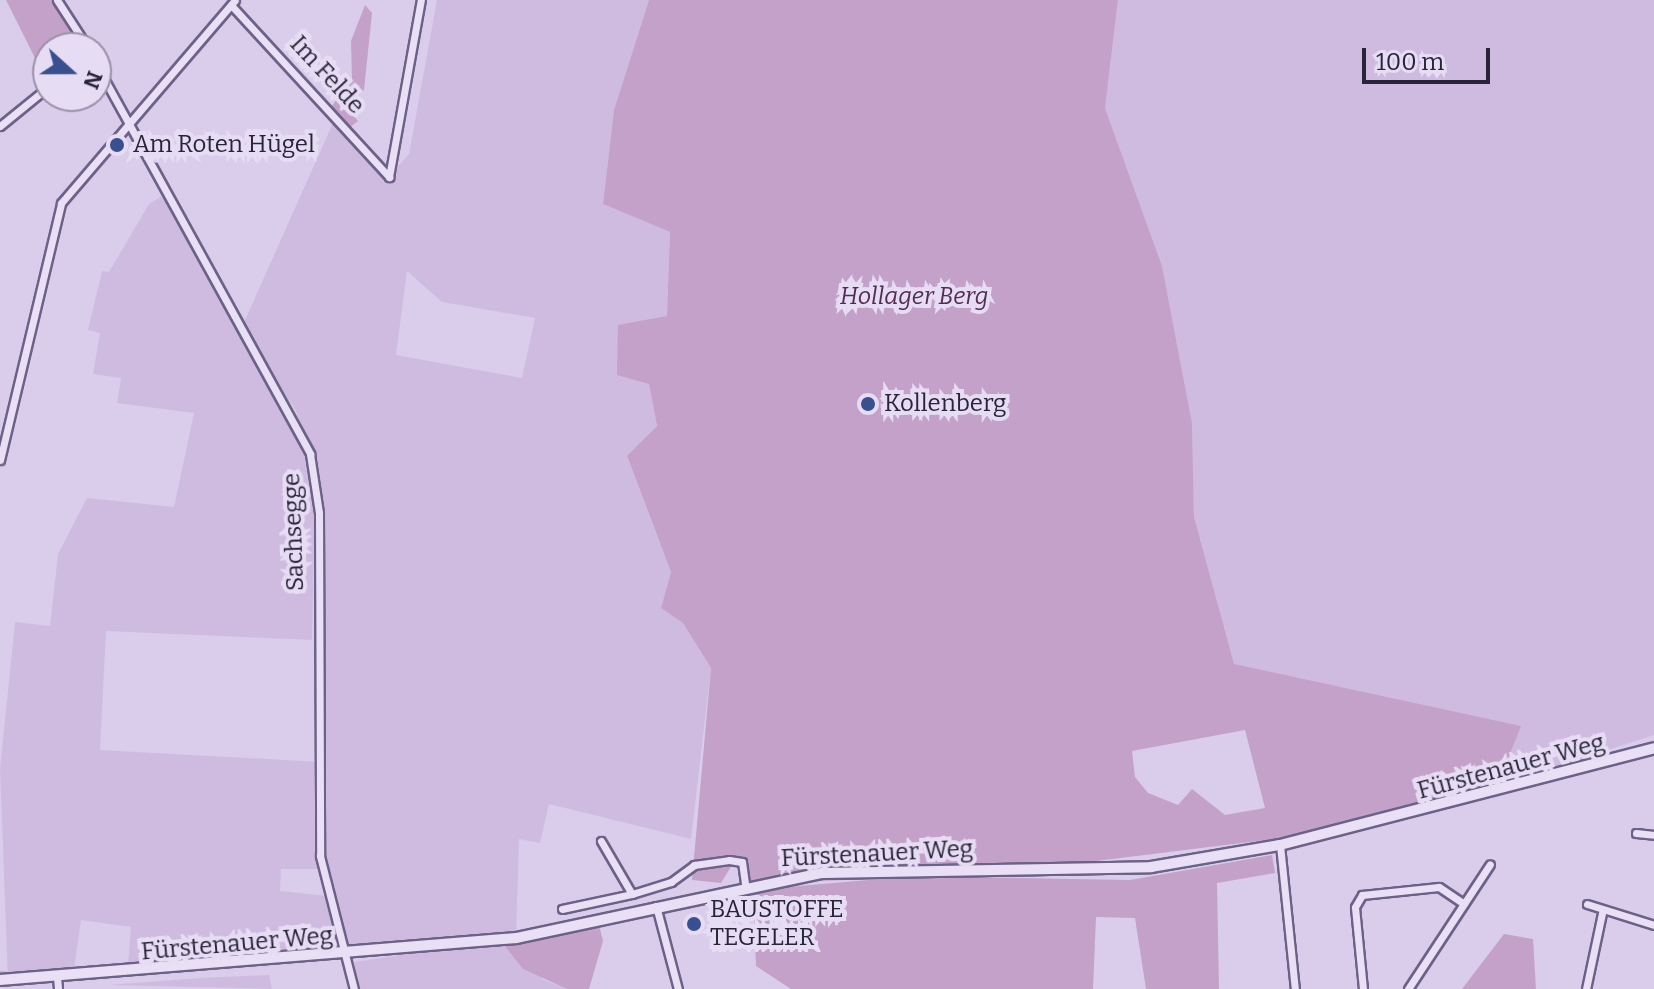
<!DOCTYPE html>
<html>
<head>
<meta charset="utf-8">
<style>
  body { margin:0 }
  #map { position:relative; width:1654px; height:989px; overflow:hidden; background:#dacdeb; font-family:Bitter,serif }
  div>[style] { position:absolute }
  .farmland>* { inset:0; background:#d0bbe0 }
  .green>* { inset:0; background:#c3a1c9 }
  .stream>* { height:3px; margin:-1.5px; padding:0 1.5px; transform-origin:1.5px; border-radius:1.5px; background:#c1b5ac }
  .roads { filter:drop-shadow(2px 0 #6c6287) drop-shadow(-2px 0 #6c6287) drop-shadow(0 2px #6c6287) drop-shadow(0 -2px #6c6287) }
  .street>* { height:7px; margin:-3.5px; padding:0 3.5px; transform-origin:3.5px; border-radius:3.5px; background:#e9e0f6 }
  .secondary>* { height:10px; margin:-5px; padding:0 5px; transform-origin:5px; border-radius:5px; background:#e9e0f6 }
  .dots>* { width:22px; height:22px; translate:-50% -50%; box-sizing:border-box; border:4px solid #e6dcf3; border-radius:50% }
  span { translate:-50% -50%; white-space:nowrap; text-align:center; line-height:1.15; -webkit-text-stroke:8px #e6dcf3; paint-order:stroke }
  .street-label { font-size:24px; color:#282439 }
  .poi-label { font-size:24px; color:#282439 }
  .left { translate:0 -50%; text-align:left }
  .park-label { font-size:24px; color:#532c54; font-style:italic }
  .north { position:absolute; left:32px; top:32px; width:80px; height:80px; box-sizing:border-box; background:#e6dcf3; border:2px solid #9a92a9; border-radius:50%; rotate:111deg; font-size:22px; font-weight:700; line-height:32px; text-align:center; color:#282439 }
  .north::after { content:''; display:block; margin:auto; width:28px; height:36px; background:#385090; clip-path:polygon(50% 0,100% 100%,50% 72%,0 100%) }
  .scale { position:absolute; left:1362px; top:48px; width:128px; height:36px; box-sizing:border-box; border:4px solid #282439; border-top:0; padding-left:10px; font-size:24px; line-height:28px; white-space:nowrap; color:#282439; -webkit-text-stroke:6px #e6dcf3; paint-order:stroke }
</style>
</head>
<body>
<div id="map">
  <div class="farmland">
    <i style="clip-path:polygon(evenodd,437px 0,649px 0,614px 110px,603px 204px,670px 232px,667px 316px,617px 374px,649px 383px,657px 426px,627px 457px,671px 572px,661px 608px,683px 623px,711px 668px,691px 839px,549px 804px,540px 843px,519px 839px,516px 938px,542px 979px,567px 989px,360px 989px,354px 962px,488px 942px,306px 947px,128px 965px,131px 927px,81px 920px,73px 976px,8px 980px,0 769px,15px 622px,50px 626px,58px 554px,87px 498px,174px 507px,194px 413px,117px 403px,121px 378px,93px 374px,100px 333px,88px 330px,102px 271px,109px 272px,149px 204px,165px 194px,308px 456px,315px 493px,312px 640px,106px 631px,100px 750px,321px 762px,318px 468px,295px 409px,241px 329px,337px 114px,389px 176px,409px 154px,437px 0,407px 271px,442px 302px,535px 318px,522px 378px,396px 355px,407px 271px,437px 0,281px 869px,322px 869px,327px 896px,280px 891px,281px 869px)"></i>
    <i style="clip-path:polygon(1118px 0,1654px 0,1654px 735px,1507px 783px,1506px 764px,1520px 726px,1234px 665px,1194px 517px,1192px 423px,1162px 266px,1105px 108px)"></i>
    <i style="clip-path:polygon(269px 975px,272px 989px,108px 985px,200px 978px)"></i>
  </div>
  <div class="green">
    <i style="clip-path:polygon(6px 0,64px 0,88px 48px,48px 48px,48px 84px)"></i>
    <i style="clip-path:polygon(evenodd,649px 0,1118px 0,1105px 108px,1162px 266px,1192px 423px,1194px 517px,1234px 664px,1521px 726px,1506px 764px,1507px 783px,1299px 836px,1080px 863px,1075px 871px,745px 884px,735px 860px,721px 883px,692px 880px,711px 668px,683px 623px,661px 608px,671px 572px,627px 456px,657px 426px,649px 384px,617px 375px,618px 325px,667px 316px,670px 232px,603px 204px,614px 110px,649px 0,1245px 730px,1265px 808px,1225px 815px,1192px 789px,1178px 805px,1148px 793px,1135px 777px,1132px 751px,1245px 730px)"></i>
    <i style="clip-path:polygon(365px 5px,372px 13px,364px 90px,346px 107px,358px 121px,349px 128px,331px 107px,352px 80px,351px 41px)"></i>
    <i style="clip-path:polygon(1272px 855px,1275px 873px,1217px 883px,1219px 989px,1146px 989px,1135px 918px,1096px 917px,1093px 989px,791px 989px,756px 966px,753px 890px,914px 876px,1130px 880px)"></i>
    <i style="clip-path:polygon(598px 921px,603px 941px,589px 989px,567px 989px,523px 969px,500px 940px)"></i>
    <i style="clip-path:polygon(1504px 934px,1533px 939px,1536px 989px,1462px 989px)"></i>
  </div>
  <div class="stream">
    <i style="left:0;top:972px;width:7px;rotate:8deg"></i>
  </div>
  <div class="roads">
    <div class="street">
      <i style="left:57px;top:0;width:57px;rotate:57.1deg"></i>
      <i style="left:231px;top:5px;width:234px;rotate:47.4deg"></i>
      <i style="left:96px;top:64px;width:445px;rotate:61.2deg"></i>
      <i style="left:310px;top:454px;width:60px;rotate:81.3deg"></i>
      <i style="left:319px;top:513px;width:343px;rotate:89.8deg"></i>
      <i style="left:320px;top:856px;width:137px;rotate:75.7deg"></i>
      <i style="left:0;top:126px;width:62px;rotate:-39.1deg"></i>
      <i style="left:389px;top:177px;width:180px;rotate:-79.8deg"></i>
      <i style="left:0;top:460px;width:264px;rotate:-76.6deg"></i>
      <i style="left:61px;top:203px;width:267px;rotate:-49.4deg"></i>
      <i style="left:1636px;top:833px;width:18px;rotate:6deg"></i>
      <i style="left:601px;top:841px;width:61px;rotate:59.7deg"></i>
      <i style="left:632px;top:894px;width:41px;rotate:-17.1deg"></i>
      <i style="left:671px;top:882px;width:29px;rotate:-36deg"></i>
      <i style="left:694px;top:865px;width:35px;rotate:-8deg"></i>
      <i style="left:729px;top:860px;width:13px;rotate:9deg"></i>
      <i style="left:742px;top:862px;width:22px;rotate:82deg"></i>
      <i style="left:1280px;top:845px;width:145px;rotate:84.1deg"></i>
      <i style="left:1587px;top:904px;width:70px;rotate:17.4deg"></i>
      <i style="left:656px;top:906px;width:86px;rotate:75.2deg"></i>
      <i style="left:562px;top:909px;width:72px;rotate:-12.1deg"></i>
      <i style="left:57px;top:977px;width:12px;rotate:85deg"></i>
      <i style="left:1363px;top:989px;width:82px;rotate:-95.6deg"></i>
      <i style="left:1355px;top:907px;width:14px;rotate:-60deg"></i>
      <i style="left:1362px;top:895px;width:77px;rotate:-5.9deg"></i>
      <i style="left:1439px;top:887px;width:30px;rotate:34deg"></i>
      <i style="left:1408px;top:989px;width:149px;rotate:-56.7deg"></i>
      <i style="left:1586px;top:989px;width:78px;rotate:-78.1deg"></i>
    </div>
    <div class="secondary">
      <i style="left:0;top:980px;width:518px;rotate:-4.65deg"></i>
      <i style="left:516px;top:938px;width:314px;rotate:-12deg"></i>
      <i style="left:823px;top:873px;width:328px;rotate:-1deg"></i>
      <i style="left:1151px;top:867px;width:131px;rotate:-9.7deg"></i>
      <i style="left:1280px;top:845px;width:386px;rotate:-14.5deg"></i>
    </div>
  </div>
  <div class="dots">
    <i style="left:117px;top:145px;background:#385090"></i>
    <i style="left:868px;top:404px;background:#385090"></i>
    <i style="left:694px;top:924px;background:#385090"></i>
  </div>
  <div class="street-label">
    <span style="left:327px;top:75px;rotate:47deg">Im Felde</span>
    <span style="left:294px;top:532px;rotate:-92deg">Sachsegge</span>
    <span style="left:1511px;top:767px;rotate:-15deg">Fürstenauer Weg</span>
    <span style="left:877px;top:854px;rotate:-3deg">Fürstenauer Weg</span>
    <span style="left:237px;top:944px;rotate:-5deg">Fürstenauer Weg</span>
  </div>
  <div class="poi-label">
    <span class="left" style="left:133px;top:145px">Am Roten Hügel</span>
    <span class="left" style="left:884px;top:404px">Kollenberg</span>
    <span class="left" style="left:710px;top:924px">BAUSTOFFE<br>TEGELER</span>
  </div>
  <div class="park-label">
    <span style="left:914px;top:297px">Hollager Berg</span>
  </div>
  <div class="north">N</div>
  <div class="scale">100 m</div>
</div>
</body>
</html>
